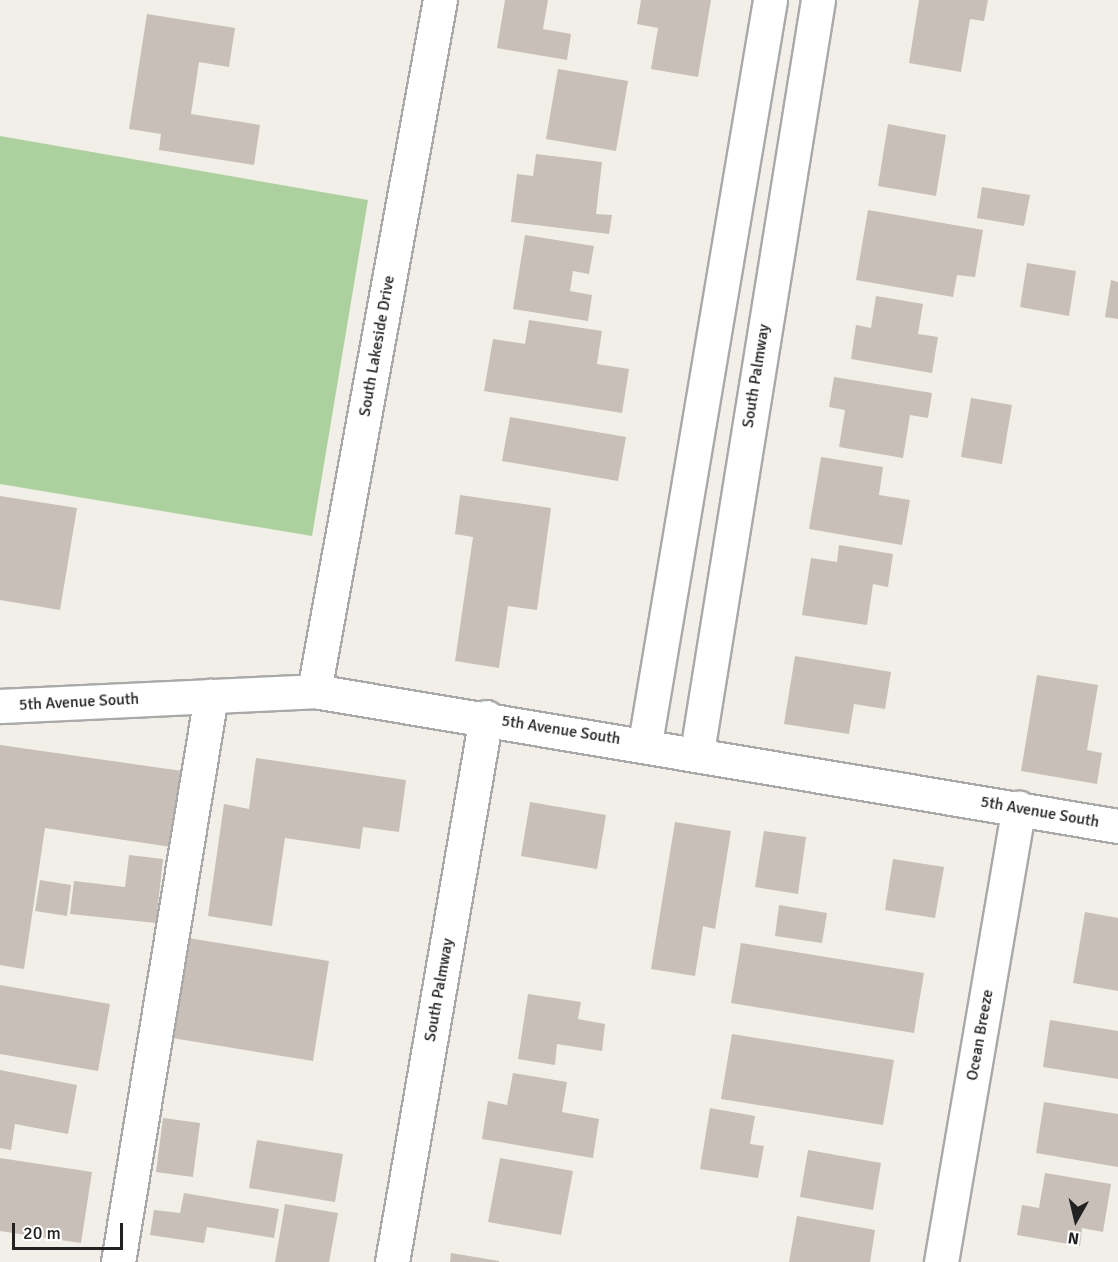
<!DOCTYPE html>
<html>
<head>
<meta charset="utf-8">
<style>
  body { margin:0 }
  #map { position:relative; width:1118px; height:1262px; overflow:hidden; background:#f2efe9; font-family:Signika,sans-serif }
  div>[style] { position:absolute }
  .forest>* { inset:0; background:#add19e }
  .building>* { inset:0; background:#c7bfb8 }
  .roads { filter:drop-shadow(2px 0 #a9a9a9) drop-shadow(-2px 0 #a9a9a9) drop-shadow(0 2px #a9a9a9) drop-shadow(0 -2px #a9a9a9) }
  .minor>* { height:33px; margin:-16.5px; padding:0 16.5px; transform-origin:16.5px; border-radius:16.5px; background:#fff }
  span { translate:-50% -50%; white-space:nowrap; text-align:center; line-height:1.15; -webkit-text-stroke:5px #fff; paint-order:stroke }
  .street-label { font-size:16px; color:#222 }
  .north { position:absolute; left:1046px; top:1190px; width:60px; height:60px; -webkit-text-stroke:4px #fff; paint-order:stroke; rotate:188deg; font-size:16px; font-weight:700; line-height:24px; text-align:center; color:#222 }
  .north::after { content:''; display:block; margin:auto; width:21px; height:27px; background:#222; clip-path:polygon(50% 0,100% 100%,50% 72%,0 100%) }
  .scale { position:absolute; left:12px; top:1223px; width:111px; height:27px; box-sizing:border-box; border:3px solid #222; border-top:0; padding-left:8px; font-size:18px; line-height:21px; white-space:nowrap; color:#222; -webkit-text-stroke:4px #fff; paint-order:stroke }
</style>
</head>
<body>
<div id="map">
  <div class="forest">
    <i style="clip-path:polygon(0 136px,368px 200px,312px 536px,0 484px)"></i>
  </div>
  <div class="building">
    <i style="clip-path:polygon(505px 0,548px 0,543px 29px,571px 34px,567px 60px,497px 48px)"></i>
    <i style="clip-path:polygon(641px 0,711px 0,698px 77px,651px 69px,658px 28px,637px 24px)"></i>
    <i style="clip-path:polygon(919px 0,988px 0,984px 21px,970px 19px,961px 72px,909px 63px)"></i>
    <i style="clip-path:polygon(147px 14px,235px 28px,229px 67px,199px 62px,191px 114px,260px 125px,254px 165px,159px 150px,161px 134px,129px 129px)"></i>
    <i style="clip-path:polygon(558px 69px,628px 81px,616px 151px,546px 139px)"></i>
    <i style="clip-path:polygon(888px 124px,946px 135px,936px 196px,878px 186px)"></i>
    <i style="clip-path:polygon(536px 154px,602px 162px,596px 214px,612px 215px,609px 234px,511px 222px,517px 174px,533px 176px)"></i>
    <i style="clip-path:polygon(982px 187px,1030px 195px,1024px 226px,977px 218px)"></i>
    <i style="clip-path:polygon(868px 210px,983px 230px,975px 277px,957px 275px,953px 297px,856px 280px)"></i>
    <i style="clip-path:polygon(525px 235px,594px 246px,589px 274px,573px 271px,570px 291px,592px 295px,588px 321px,513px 309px)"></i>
    <i style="clip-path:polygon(1027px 263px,1076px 271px,1069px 316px,1020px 307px)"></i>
    <i style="clip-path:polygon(1111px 280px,1118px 282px,1118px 319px,1105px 317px)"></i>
    <i style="clip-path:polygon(876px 296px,923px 304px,918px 334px,938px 337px,932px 373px,851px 359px,856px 325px,871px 328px)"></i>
    <i style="clip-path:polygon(529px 320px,602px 331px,597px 364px,629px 369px,622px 413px,484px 391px,493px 339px,525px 344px)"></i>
    <i style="clip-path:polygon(834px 377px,932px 393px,928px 418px,910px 415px,903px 458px,839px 447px,845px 410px,829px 407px)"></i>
    <i style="clip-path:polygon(971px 398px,1012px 405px,1002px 464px,961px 457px)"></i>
    <i style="clip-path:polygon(510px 417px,626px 437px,618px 481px,502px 461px)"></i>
    <i style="clip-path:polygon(821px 457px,883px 467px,879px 495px,910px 500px,902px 545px,809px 529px)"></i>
    <i style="clip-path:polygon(460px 495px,551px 508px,537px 610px,508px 606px,499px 668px,455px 661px,473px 537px,455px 534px)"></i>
    <i style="clip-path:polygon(0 496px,77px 508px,60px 610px,0 600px)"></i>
    <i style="clip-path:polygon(839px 545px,893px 554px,888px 587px,873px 584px,867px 625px,802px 615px,811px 558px,837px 562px)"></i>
    <i style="clip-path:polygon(795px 656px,891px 672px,885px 709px,854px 704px,849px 734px,784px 724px)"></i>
    <i style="clip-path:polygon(1037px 675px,1098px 685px,1087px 750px,1102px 753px,1097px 784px,1021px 771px)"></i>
    <i style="clip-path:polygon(0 745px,182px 771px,171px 847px,45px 828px,24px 969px,0 965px)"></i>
    <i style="clip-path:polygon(256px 758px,406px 780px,399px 832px,363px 827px,360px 849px,285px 838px,272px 926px,208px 916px,224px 804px,249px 809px)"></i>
    <i style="clip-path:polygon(530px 802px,606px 815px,597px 869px,521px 856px)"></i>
    <i style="clip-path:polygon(675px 822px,731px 831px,715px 929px,703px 926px,695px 976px,651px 969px)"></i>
    <i style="clip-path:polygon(764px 831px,806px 837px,798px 894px,755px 887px)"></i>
    <i style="clip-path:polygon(129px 855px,163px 859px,156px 923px,70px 914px,74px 881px,125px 887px)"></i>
    <i style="clip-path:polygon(893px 859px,944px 867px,935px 918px,885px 910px)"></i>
    <i style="clip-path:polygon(40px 880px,71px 885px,67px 916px,35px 911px)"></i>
    <i style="clip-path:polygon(779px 905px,827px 913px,822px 943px,775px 936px)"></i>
    <i style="clip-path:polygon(1085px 912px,1118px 918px,1118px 991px,1073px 983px)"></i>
    <i style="clip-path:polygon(188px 938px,329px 961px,313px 1061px,172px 1038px)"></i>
    <i style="clip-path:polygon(741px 943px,924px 973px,914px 1033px,731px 1003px)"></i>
    <i style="clip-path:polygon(0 985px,110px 1004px,98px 1071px,0 1054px)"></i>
    <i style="clip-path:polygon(528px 994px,581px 1002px,578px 1019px,605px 1024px,602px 1051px,557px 1044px,555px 1065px,518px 1059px)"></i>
    <i style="clip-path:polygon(1050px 1020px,1118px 1031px,1118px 1079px,1043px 1067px)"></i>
    <i style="clip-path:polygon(732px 1034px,894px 1060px,883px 1125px,721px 1099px)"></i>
    <i style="clip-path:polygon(0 1070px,77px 1085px,68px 1134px,15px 1124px,11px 1150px,0 1148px)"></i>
    <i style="clip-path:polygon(513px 1073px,567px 1082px,562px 1112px,599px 1119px,593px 1158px,482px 1139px,488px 1101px,507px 1105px)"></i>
    <i style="clip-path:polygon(1044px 1102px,1118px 1114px,1118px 1167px,1036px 1153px)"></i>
    <i style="clip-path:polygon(710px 1108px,755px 1116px,750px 1144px,764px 1146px,758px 1178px,700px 1169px)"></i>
    <i style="clip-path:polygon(163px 1118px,200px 1123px,193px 1177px,156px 1172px)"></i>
    <i style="clip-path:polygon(257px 1140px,343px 1154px,335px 1202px,249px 1188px)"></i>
    <i style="clip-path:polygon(808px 1150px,881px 1163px,873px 1210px,800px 1197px)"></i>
    <i style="clip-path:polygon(0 1158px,92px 1172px,81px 1243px,0 1231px)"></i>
    <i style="clip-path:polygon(500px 1158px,573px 1171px,561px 1235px,488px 1222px)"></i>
    <i style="clip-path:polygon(1045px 1173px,1111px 1184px,1103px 1232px,1082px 1228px,1080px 1246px,1017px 1235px,1022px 1205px,1039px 1208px)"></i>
    <i style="clip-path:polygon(184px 1193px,279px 1209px,274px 1238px,207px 1227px,204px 1243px,150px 1235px,154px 1210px,180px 1213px)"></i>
    <i style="clip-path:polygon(285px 1204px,338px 1213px,329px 1262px,275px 1262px)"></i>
    <i style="clip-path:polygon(797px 1216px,875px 1230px,870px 1262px,789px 1262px)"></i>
    <i style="clip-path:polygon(451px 1253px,499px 1261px,499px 1262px,450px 1262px)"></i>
  </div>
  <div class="roads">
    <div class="minor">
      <i style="left:314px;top:691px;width:702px;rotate:-79.67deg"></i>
      <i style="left:0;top:706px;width:314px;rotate:-2.7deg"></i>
      <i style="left:314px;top:691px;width:815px;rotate:9.53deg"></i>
      <i style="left:645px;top:743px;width:753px;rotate:-80.45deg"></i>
      <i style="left:697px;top:752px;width:762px;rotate:-80.86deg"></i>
      <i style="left:118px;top:1262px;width:574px;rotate:-80.67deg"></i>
      <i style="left:392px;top:1262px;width:553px;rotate:-80.21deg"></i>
      <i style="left:941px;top:1262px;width:461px;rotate:-80.3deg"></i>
    </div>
  </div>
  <div class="street-label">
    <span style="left:377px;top:346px;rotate:-80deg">South Lakeside Drive</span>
    <span style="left:756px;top:376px;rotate:-81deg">South Palmway</span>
    <span style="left:79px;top:702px;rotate:-3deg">5th Avenue South</span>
    <span style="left:561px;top:730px;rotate:9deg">5th Avenue South</span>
    <span style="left:1040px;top:812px;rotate:10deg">5th Avenue South</span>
    <span style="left:439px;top:990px;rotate:-80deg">South Palmway</span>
    <span style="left:980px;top:1035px;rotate:-80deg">Ocean Breeze</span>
  </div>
  <div class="north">N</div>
  <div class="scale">20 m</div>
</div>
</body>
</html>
